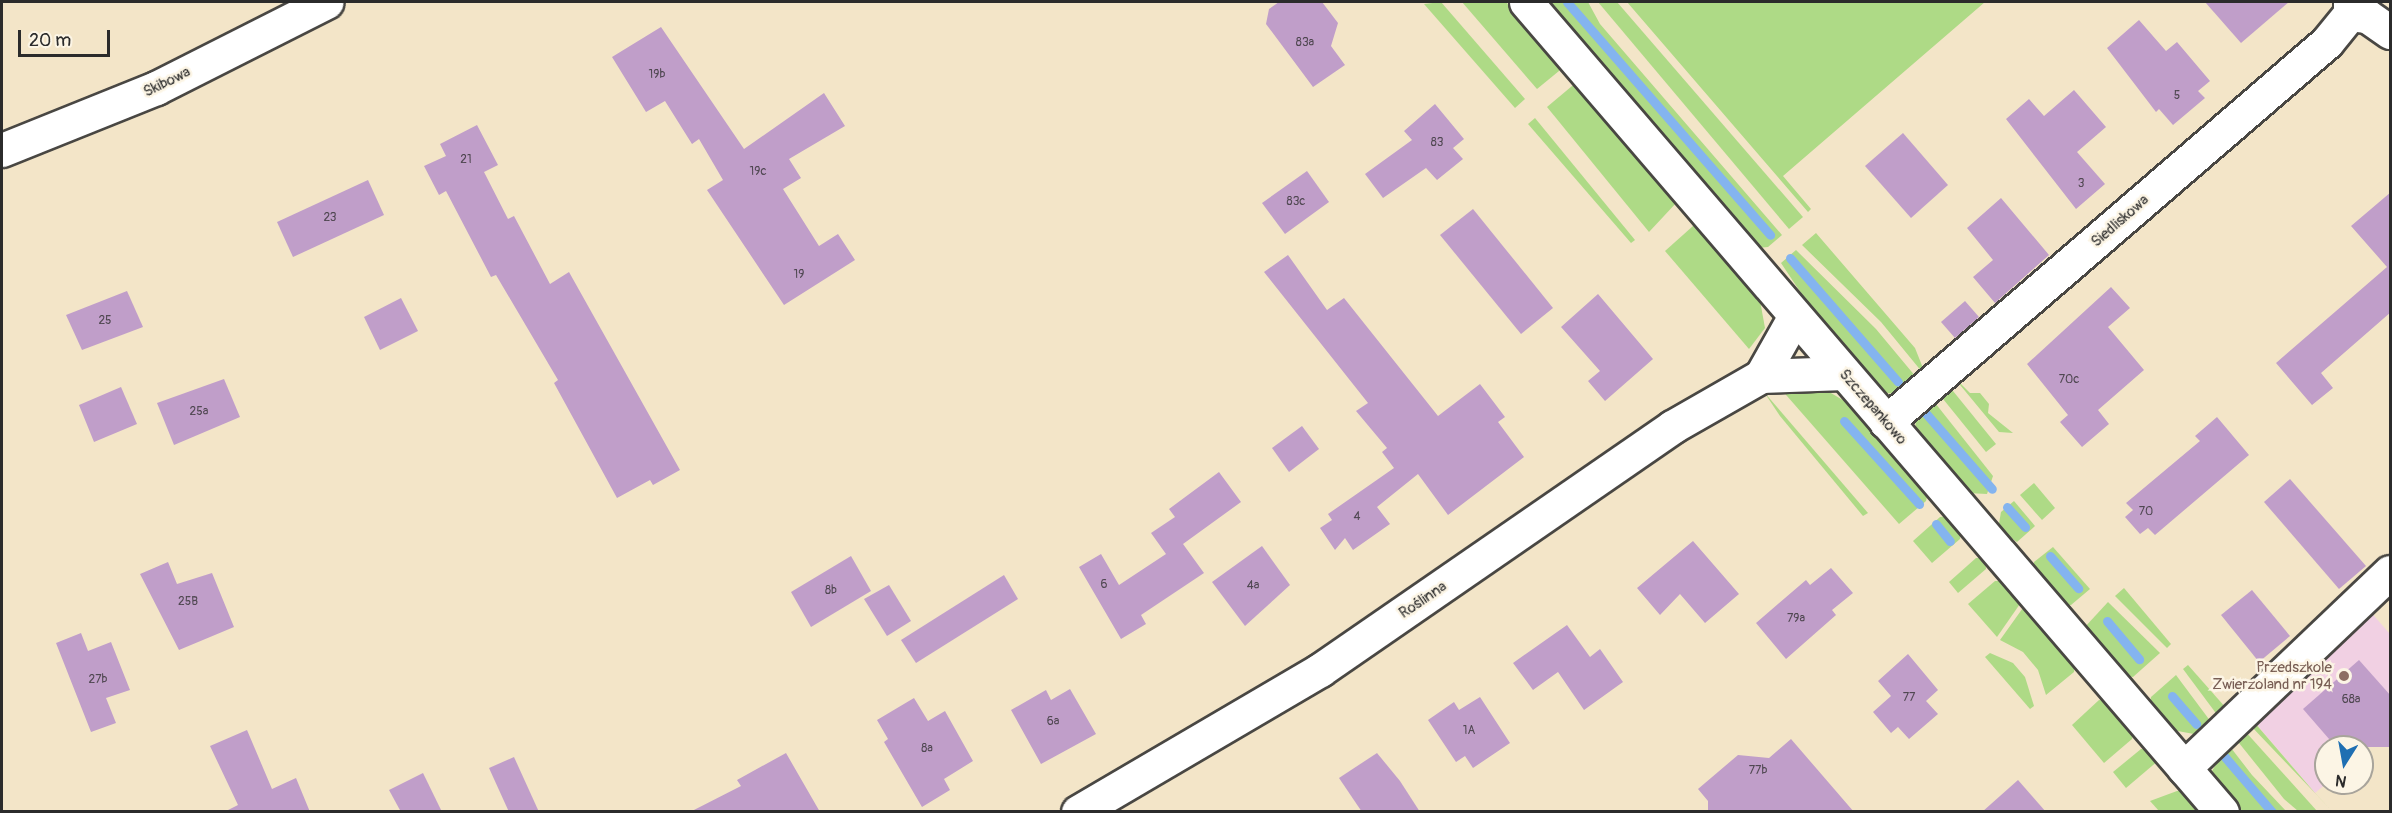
<!DOCTYPE html>
<html>
<head>
<meta charset="utf-8">
<style>
  body { margin:0 }
  #map { position:relative; width:2392px; height:813px; overflow:hidden; background:#f3e5c8; font-family:Pangolin,sans-serif }
  div>[style] { position:absolute }
  .built>* { inset:0; background:#f1d0e3 }
  .green>* { inset:0; background:#aeda86 }
  .stream>* { height:9px; margin:-4.5px; padding:0 4.5px; transform-origin:4.5px; border-radius:4.5px; background:#84b4ef }
  .building>* { inset:0; background:#c09ec9 }
  .roads { filter:drop-shadow(2px 0 #494743) drop-shadow(-2px 0 #494743) drop-shadow(0 2px #494743) drop-shadow(0 -2px #494743) }
  .minor>* { height:33px; margin:-16.5px; padding:0 16.5px; transform-origin:16.5px; border-radius:16.5px; background:#fff }
  .dots>* { width:16px; height:16px; translate:-50% -50%; box-sizing:border-box; border:3px solid #fcf5e5; border-radius:50% }
  span { translate:-50% -50%; white-space:nowrap; text-align:center; line-height:1.15; -webkit-text-stroke:5px #fcf5e5; paint-order:stroke }
  .number-label { font-size:12px; color:#504852 }
  .number-label span { -webkit-text-stroke-width:0 }
  .street-label { font-size:15px; color:#2b2b2b }
  .education-label { font-size:15px; color:#785e54 }
  .right { translate:-100% -50%; text-align:right }
  .frame { position:absolute; inset:0; border:3px solid #2b2b2b; pointer-events:none }
  .north { position:absolute; left:2314px; top:735px; width:60px; height:60px; box-sizing:border-box; background:#fcf5e5; border:2px solid #a8a49b; border-radius:50%; rotate:191deg; font-size:16px; font-weight:700; line-height:24px; text-align:center; color:#2b2b2b }
  .north::after { content:''; display:block; margin:auto; width:21px; height:27px; background:#1f6fb2; clip-path:polygon(50% 0,100% 100%,50% 72%,0 100%) }
  .scale { position:absolute; left:18px; top:30px; width:92px; height:27px; box-sizing:border-box; border:3px solid #2b2b2b; border-top:0; padding-left:8px; font-size:18px; line-height:21px; white-space:nowrap; color:#2b2b2b; -webkit-text-stroke:4px #fcf5e5; paint-order:stroke }
</style>
</head>
<body>
<div id="map">
  <div class="built">
    <i style="clip-path:polygon(2369px 610px,2390px 634px,2390px 728px,2362px 752px,2362px 747px,2326px 747px,2327px 783px,2315px 793px,2251px 718px)"></i>
  </div>
  <div class="green">
    <i style="clip-path:polygon(1441px 2px,1525px 99px,1515px 108px,1424px 4px)"></i>
    <i style="clip-path:polygon(1462px 2px,1506px 2px,1560px 64px,1559px 71px,1537px 89px)"></i>
    <i style="clip-path:polygon(1544px 2px,1588px 2px,1600px 24px,1782px 235px,1768px 247px,1757px 248px)"></i>
    <i style="clip-path:polygon(1598px 2px,1617px 2px,1803px 217px,1789px 229px)"></i>
    <i style="clip-path:polygon(1627px 2px,1985px 2px,1783px 176px,1811px 209px,1808px 212px)"></i>
    <i style="clip-path:polygon(1572px 86px,1579px 86px,1678px 201px,1649px 232px,1547px 107px)"></i>
    <i style="clip-path:polygon(1535px 118px,1635px 240px,1631px 243px,1528px 124px)"></i>
    <i style="clip-path:polygon(1693px 226px,1700px 227px,1759px 295px,1765px 328px,1749px 349px,1665px 251px)"></i>
    <i style="clip-path:polygon(1816px 233px,1915px 348px,1927px 378px,1881px 322px,1802px 245px)"></i>
    <i style="clip-path:polygon(1796px 250px,1876px 329px,1921px 383px,1901px 395px,1880px 392px,1798px 297px,1801px 293px,1781px 263px)"></i>
    <i style="clip-path:polygon(1951px 374px,1970px 393px,1980px 393px,1989px 404px,1988px 413px,2013px 433px,1999px 432px)"></i>
    <i style="clip-path:polygon(1940px 385px,1953px 391px,1996px 444px,1986px 452px,1935px 389px)"></i>
    <i style="clip-path:polygon(1819px 386px,1853px 406px,1928px 492px,1926px 501px,1899px 524px,1780px 388px)"></i>
    <i style="clip-path:polygon(1764px 392px,1868px 513px,1863px 516px,1780px 416px)"></i>
    <i style="clip-path:polygon(1928px 394px,1993px 476px,1987px 494px,1967px 493px,1916px 431px,1915px 415px)"></i>
    <i style="clip-path:polygon(2034px 483px,2055px 508px,2042px 520px,2020px 495px)"></i>
    <i style="clip-path:polygon(2014px 501px,2035px 526px,2017px 542px,1998px 529px,2001px 512px)"></i>
    <i style="clip-path:polygon(1949px 516px,1961px 530px,1960px 539px,1932px 563px,1913px 541px,1940px 517px)"></i>
    <i style="clip-path:polygon(2053px 547px,2090px 589px,2071px 605px,2064px 605px,2034px 570px,2034px 562px)"></i>
    <i style="clip-path:polygon(1976px 558px,1985px 558px,1986px 569px,1958px 593px,1949px 582px)"></i>
    <i style="clip-path:polygon(1995px 581px,2005px 581px,2022px 601px,1997px 637px,1968px 604px)"></i>
    <i style="clip-path:polygon(2124px 588px,2171px 644px,2167px 648px,2115px 596px)"></i>
    <i style="clip-path:polygon(2108px 602px,2160px 653px,2133px 677px,2125px 676px,2084px 628px)"></i>
    <i style="clip-path:polygon(2025px 605px,2075px 662px,2074px 672px,2046px 695px,2038px 670px,2023px 652px,2000px 640px)"></i>
    <i style="clip-path:polygon(1990px 653px,2013px 663px,2025px 677px,2034px 706px,2030px 709px,1985px 657px)"></i>
    <i style="clip-path:polygon(2188px 665px,2226px 708px,2218px 716px,2183px 669px)"></i>
    <i style="clip-path:polygon(2176px 675px,2211px 722px,2194px 734px,2172px 730px,2150px 705px,2151px 697px)"></i>
    <i style="clip-path:polygon(2099px 700px,2109px 701px,2134px 731px,2132px 739px,2104px 763px,2072px 725px)"></i>
    <i style="clip-path:polygon(2254px 722px,2315px 793px,2332px 811px,2250px 725px)"></i>
    <i style="clip-path:polygon(2244px 730px,2317px 811px,2298px 811px,2284px 799px,2235px 738px)"></i>
    <i style="clip-path:polygon(2228px 744px,2252px 775px,2286px 811px,2242px 811px,2212px 771px)"></i>
    <i style="clip-path:polygon(2141px 749px,2150px 749px,2159px 760px,2126px 788px,2113px 772px)"></i>
    <i style="clip-path:polygon(2177px 791px,2186px 791px,2197px 804px,2196px 811px,2159px 811px,2150px 801px)"></i>
  </div>
  <div class="stream">
    <i style="left:1567px;top:2px;width:309px;rotate:48.9deg"></i>
    <i style="left:1790px;top:258px;width:164px;rotate:48.9deg"></i>
    <i style="left:1922px;top:409px;width:106px;rotate:48.8deg"></i>
    <i style="left:1844px;top:421px;width:112px;rotate:47.9deg"></i>
    <i style="left:2007px;top:507px;width:27px;rotate:48deg"></i>
    <i style="left:1936px;top:524px;width:22px;rotate:51deg"></i>
    <i style="left:2050px;top:556px;width:43px;rotate:48.8deg"></i>
    <i style="left:2107px;top:621px;width:50px;rotate:49.9deg"></i>
    <i style="left:2172px;top:696px;width:37px;rotate:49deg"></i>
    <i style="left:2224px;top:756px;width:74px;rotate:49.4deg"></i>
  </div>
  <div class="building">
    <i style="clip-path:polygon(1279px 2px,1322px 2px,1338px 23px,1331px 46px,1345px 65px,1313px 87px,1266px 24px,1269px 9px)"></i>
    <i style="clip-path:polygon(2205px 2px,2289px 2px,2241px 43px)"></i>
    <i style="clip-path:polygon(2139px 20px,2166px 51px,2177px 42px,2210px 81px,2198px 91px,2205px 98px,2173px 125px,2159px 109px,2156px 112px,2107px 48px)"></i>
    <i style="clip-path:polygon(661px 27px,744px 149px,824px 93px,845px 126px,789px 159px,801px 178px,783px 189px,819px 246px,838px 234px,855px 260px,784px 305px,707px 190px,723px 180px,699px 139px,692px 144px,665px 101px,646px 112px,612px 57px)"></i>
    <i style="clip-path:polygon(2074px 90px,2106px 127px,2077px 152px,2105px 184px,2076px 209px,2006px 119px,2029px 99px,2044px 116px)"></i>
    <i style="clip-path:polygon(1435px 104px,1464px 139px,1453px 148px,1463px 159px,1437px 180px,1426px 168px,1383px 198px,1365px 174px,1412px 140px,1404px 131px)"></i>
    <i style="clip-path:polygon(477px 125px,498px 165px,484px 172px,508px 219px,514px 216px,550px 284px,569px 272px,680px 470px,653px 485px,650px 480px,617px 498px,554px 383px,558px 380px,496px 275px,491px 277px,446px 191px,439px 195px,424px 166px,446px 156px,440px 144px)"></i>
    <i style="clip-path:polygon(1903px 133px,1948px 185px,1911px 218px,1865px 166px)"></i>
    <i style="clip-path:polygon(1307px 171px,1329px 202px,1285px 234px,1262px 203px)"></i>
    <i style="clip-path:polygon(368px 180px,384px 215px,293px 257px,277px 222px)"></i>
    <i style="clip-path:polygon(2391px 192px,2391px 312px,2321px 373px,2333px 388px,2312px 405px,2276px 363px,2387px 267px,2351px 226px)"></i>
    <i style="clip-path:polygon(2001px 198px,2049px 255px,1995px 303px,1973px 277px,1993px 260px,1967px 228px)"></i>
    <i style="clip-path:polygon(1473px 209px,1553px 308px,1521px 334px,1440px 235px)"></i>
    <i style="clip-path:polygon(1288px 255px,1327px 310px,1344px 298px,1438px 416px,1480px 384px,1505px 417px,1498px 422px,1524px 457px,1448px 515px,1418px 474px,1377px 507px,1390px 524px,1353px 550px,1345px 538px,1335px 550px,1320px 528px,1332px 520px,1328px 514px,1394px 468px,1382px 452px,1387px 448px,1356px 411px,1368px 403px,1264px 272px)"></i>
    <i style="clip-path:polygon(2111px 287px,2130px 308px,2108px 327px,2144px 370px,2098px 410px,2109px 424px,2082px 447px,2060px 422px,2068px 415px,2027px 364px)"></i>
    <i style="clip-path:polygon(127px 291px,143px 327px,82px 350px,66px 315px)"></i>
    <i style="clip-path:polygon(1598px 294px,1653px 359px,1605px 401px,1588px 381px,1600px 371px,1561px 327px)"></i>
    <i style="clip-path:polygon(401px 298px,418px 331px,380px 350px,364px 317px)"></i>
    <i style="clip-path:polygon(1965px 301px,1979px 317px,1955px 338px,1941px 322px)"></i>
    <i style="clip-path:polygon(224px 379px,240px 417px,174px 445px,157px 403px)"></i>
    <i style="clip-path:polygon(121px 387px,137px 424px,94px 442px,79px 405px)"></i>
    <i style="clip-path:polygon(2217px 417px,2249px 455px,2155px 535px,2148px 528px,2140px 534px,2125px 517px,2133px 510px,2126px 503px,2200px 441px,2195px 436px)"></i>
    <i style="clip-path:polygon(1302px 426px,1319px 449px,1289px 472px,1272px 448px)"></i>
    <i style="clip-path:polygon(1219px 472px,1241px 502px,1183px 544px,1204px 573px,1141px 615px,1146px 624px,1121px 639px,1079px 567px,1101px 554px,1119px 585px,1166px 554px,1151px 533px,1175px 517px,1169px 509px)"></i>
    <i style="clip-path:polygon(2290px 479px,2366px 566px,2339px 589px,2264px 502px)"></i>
    <i style="clip-path:polygon(1693px 541px,1739px 594px,1705px 623px,1680px 594px,1660px 615px,1637px 588px)"></i>
    <i style="clip-path:polygon(1262px 546px,1290px 585px,1245px 626px,1212px 582px)"></i>
    <i style="clip-path:polygon(851px 556px,871px 591px,811px 627px,791px 592px)"></i>
    <i style="clip-path:polygon(168px 562px,177px 584px,212px 573px,234px 627px,179px 650px,140px 574px)"></i>
    <i style="clip-path:polygon(1831px 568px,1853px 593px,1832px 610px,1836px 615px,1786px 659px,1756px 623px,1806px 580px,1810px 585px)"></i>
    <i style="clip-path:polygon(1004px 575px,1018px 599px,916px 663px,901px 640px)"></i>
    <i style="clip-path:polygon(889px 585px,911px 621px,887px 636px,864px 599px)"></i>
    <i style="clip-path:polygon(2252px 590px,2290px 636px,2259px 662px,2221px 615px)"></i>
    <i style="clip-path:polygon(1567px 625px,1590px 657px,1600px 649px,1623px 682px,1584px 710px,1558px 672px,1533px 690px,1513px 663px)"></i>
    <i style="clip-path:polygon(81px 633px,88px 651px,111px 642px,130px 690px,106px 698px,116px 723px,91px 732px,56px 643px)"></i>
    <i style="clip-path:polygon(1908px 654px,1938px 690px,1926px 701px,1938px 714px,1909px 739px,1898px 727px,1891px 733px,1873px 712px,1891px 696px,1878px 681px)"></i>
    <i style="clip-path:polygon(2359px 660px,2391px 696px,2391px 747px,2336px 747px,2303px 709px)"></i>
    <i style="clip-path:polygon(1070px 689px,1096px 734px,1041px 764px,1011px 710px,1046px 690px,1051px 700px)"></i>
    <i style="clip-path:polygon(1480px 697px,1510px 743px,1473px 768px,1465px 756px,1456px 762px,1428px 720px,1454px 702px,1459px 710px)"></i>
    <i style="clip-path:polygon(914px 698px,928px 721px,945px 711px,973px 761px,944px 779px,950px 790px,922px 807px,884px 742px,888px 739px,877px 720px)"></i>
    <i style="clip-path:polygon(247px 730px,272px 789px,296px 778px,310px 812px,224px 812px,238px 805px,210px 746px)"></i>
    <i style="clip-path:polygon(1791px 739px,1854px 812px,1708px 812px,1708px 801px,1698px 789px,1738px 755px,1769px 758px)"></i>
    <i style="clip-path:polygon(786px 753px,820px 812px,690px 812px,741px 786px,737px 780px)"></i>
    <i style="clip-path:polygon(1377px 753px,1400px 781px,1420px 812px,1362px 812px,1339px 778px)"></i>
    <i style="clip-path:polygon(514px 757px,539px 812px,509px 812px,489px 768px)"></i>
    <i style="clip-path:polygon(423px 773px,442px 812px,401px 812px,389px 790px)"></i>
    <i style="clip-path:polygon(2018px 780px,2046px 812px,1982px 812px)"></i>
  </div>
  <div class="roads">
    <div class="minor">
      <i style="left:1526px;top:2px;width:1068px;rotate:49.33deg"></i>
      <i style="left:2350px;top:14px;width:17px;rotate:7deg"></i>
      <i style="left:2367px;top:16px;width:28px;rotate:35deg"></i>
      <i style="left:2px;top:150px;width:166px;rotate:-21.9deg"></i>
      <i style="left:156px;top:88px;width:191px;rotate:-26.8deg"></i>
      <i style="left:1761px;top:376px;width:69px;rotate:-60.5deg"></i>
      <i style="left:1886px;top:422px;width:582px;rotate:-40.75deg"></i>
      <i style="left:2327px;top:42px;width:36px;rotate:-51deg"></i>
      <i style="left:2350px;top:14px;width:12px;rotate:-90deg"></i>
      <i style="left:2184px;top:768px;width:284px;rotate:-43.6deg"></i>
      <i style="left:1078px;top:812px;width:281px;rotate:-30.4deg"></i>
      <i style="left:1320px;top:670px;width:428px;rotate:-34.6deg"></i>
      <i style="left:1672px;top:427px;width:103px;rotate:-29.8deg"></i>
      <i style="left:1761px;top:376px;width:83px;rotate:-2.1deg"></i>
    </div>
  </div>
  <div class="dots">
    <i style="left:2344px;top:676px;background:#8d6e63"></i>
  </div>
  <div class="number-label">
    <span style="left:1305px;top:43px">83a</span>
    <span style="left:657px;top:75px">19b</span>
    <span style="left:2177px;top:96px">5</span>
    <span style="left:1437px;top:143px">83</span>
    <span style="left:466px;top:160px">21</span>
    <span style="left:758px;top:172px">19c</span>
    <span style="left:2081px;top:184px">3</span>
    <span style="left:1296px;top:202px">83c</span>
    <span style="left:330px;top:218px">23</span>
    <span style="left:799px;top:275px">19</span>
    <span style="left:105px;top:321px">25</span>
    <span style="left:2069px;top:380px">70c</span>
    <span style="left:199px;top:412px">25a</span>
    <span style="left:2146px;top:512px">70</span>
    <span style="left:1357px;top:517px">4</span>
    <span style="left:1104px;top:585px">6</span>
    <span style="left:1253px;top:586px">4a</span>
    <span style="left:831px;top:591px">8b</span>
    <span style="left:188px;top:602px">25B</span>
    <span style="left:1796px;top:619px">79a</span>
    <span style="left:98px;top:680px">27b</span>
    <span style="left:1909px;top:698px">77</span>
    <span style="left:2351px;top:700px">68a</span>
    <span style="left:1053px;top:722px">6a</span>
    <span style="left:1469px;top:731px">1A</span>
    <span style="left:927px;top:749px">8a</span>
    <span style="left:1758px;top:771px">77b</span>
  </div>
  <div class="street-label">
    <span style="left:167px;top:82px;rotate:-26deg">Skibowa</span>
    <span style="left:2120px;top:221px;rotate:-41deg">Siedliskowa</span>
    <span style="left:1873px;top:407px;rotate:49deg">Szczepankowo</span>
    <span style="left:1423px;top:600px;rotate:-34deg">Roślinna</span>
  </div>
  <div class="education-label">
    <span class="right" style="left:2332px;top:676px">Przedszkole<br>Zwierzoland nr 194</span>
  </div>
  <div class="frame"></div>
  <div class="north">N</div>
  <div class="scale">20 m</div>
</div>
</body>
</html>
